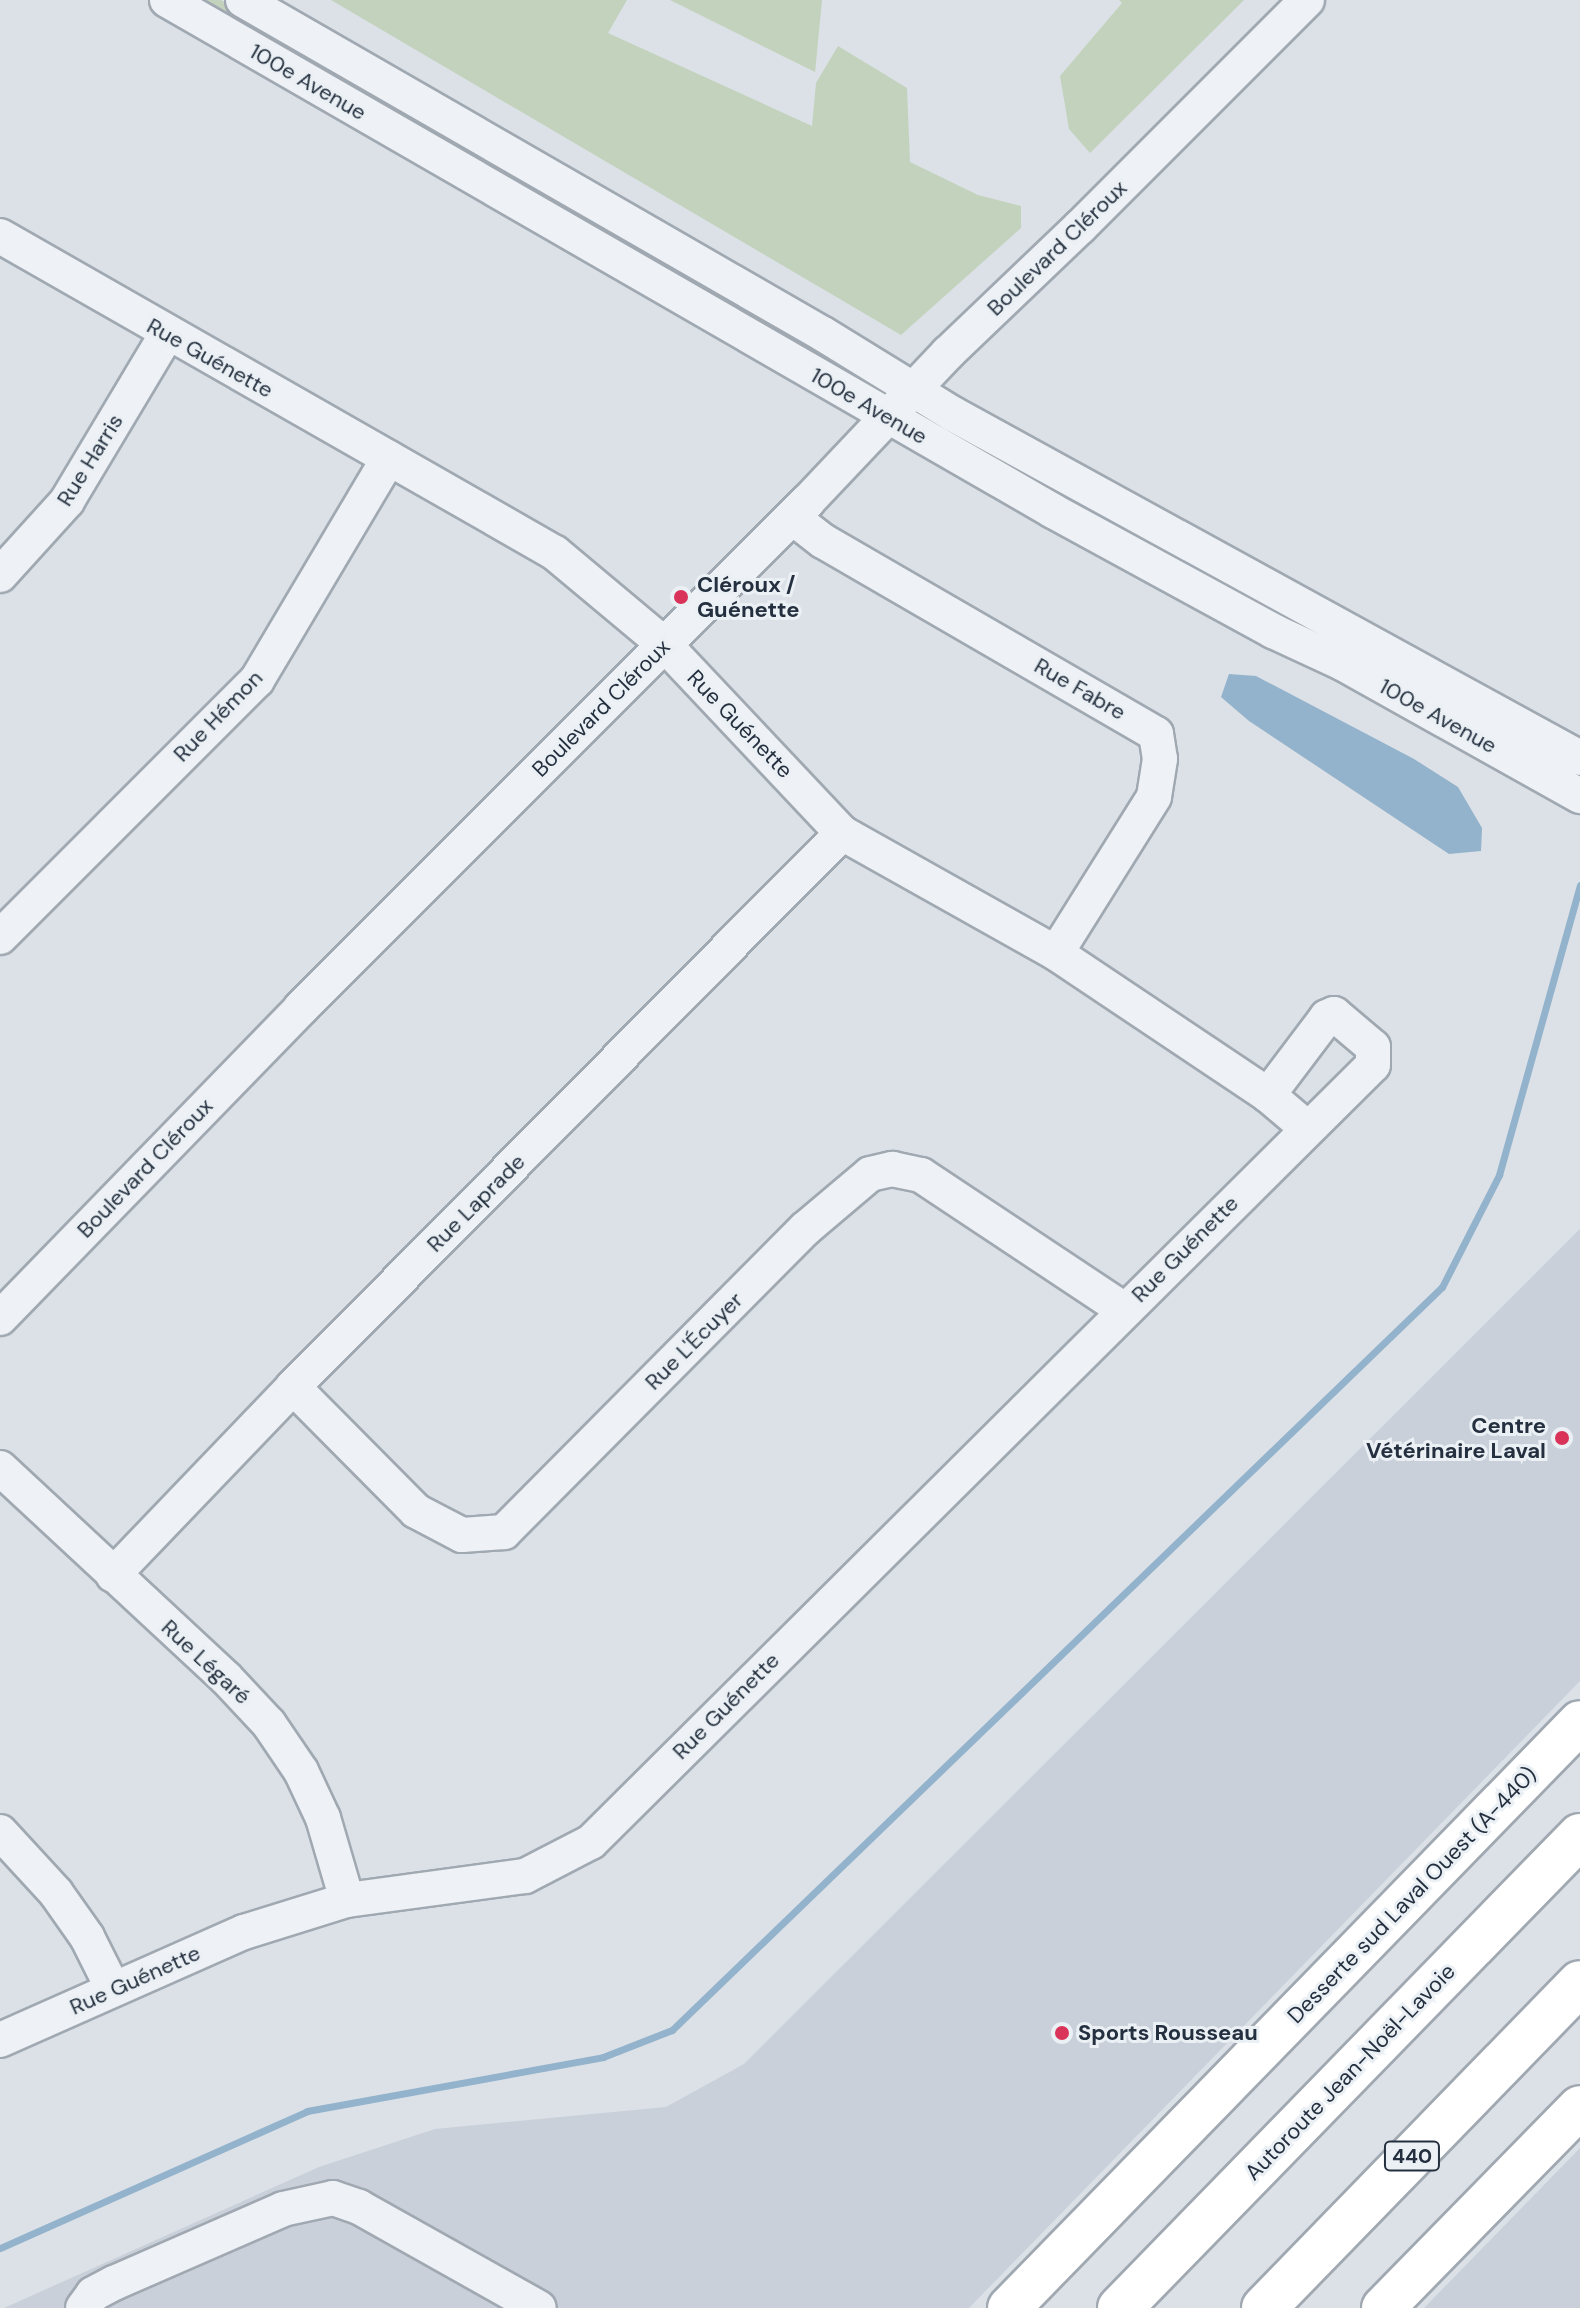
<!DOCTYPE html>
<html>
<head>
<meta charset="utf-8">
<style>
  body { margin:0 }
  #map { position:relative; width:1580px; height:2308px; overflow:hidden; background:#dbe1e7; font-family:"DM Sans",sans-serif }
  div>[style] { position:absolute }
  .built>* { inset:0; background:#c9d0d9 }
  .green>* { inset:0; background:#c3d2bc }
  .water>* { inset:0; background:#93b2cb }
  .stream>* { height:7px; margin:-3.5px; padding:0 3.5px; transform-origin:3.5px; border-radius:3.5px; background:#93b2cb }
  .roads { filter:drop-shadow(2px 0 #a0a8b1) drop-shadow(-2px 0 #a0a8b1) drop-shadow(0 2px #a0a8b1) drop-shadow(0 -2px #a0a8b1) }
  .minor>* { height:34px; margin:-17px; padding:0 17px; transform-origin:17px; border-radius:17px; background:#eef1f5 }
  .major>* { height:42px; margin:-21px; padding:0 21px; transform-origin:21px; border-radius:21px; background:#fff }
  .highway>* { height:44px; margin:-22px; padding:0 22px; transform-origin:22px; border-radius:22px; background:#fff }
  .dots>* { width:22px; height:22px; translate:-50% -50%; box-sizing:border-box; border:4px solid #ebf0f5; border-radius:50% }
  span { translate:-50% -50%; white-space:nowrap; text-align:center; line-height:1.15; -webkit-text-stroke:6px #ebf0f5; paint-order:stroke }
  .shield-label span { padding:2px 6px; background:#ebf0f5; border:2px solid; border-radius:6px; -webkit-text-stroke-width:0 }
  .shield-label { font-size:20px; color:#24303f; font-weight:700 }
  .street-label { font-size:22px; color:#24303f }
  .poi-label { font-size:22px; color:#24303f; font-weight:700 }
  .left { translate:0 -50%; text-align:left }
  .right { translate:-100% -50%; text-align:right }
</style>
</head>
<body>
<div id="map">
  <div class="built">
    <i style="clip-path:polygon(1580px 1229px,1580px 1681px,969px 2308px,4px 2308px,319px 2167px,435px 2129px,666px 2107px,744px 2064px)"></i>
    <i style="clip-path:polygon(1580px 2148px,1580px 2308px,1424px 2308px)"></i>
  </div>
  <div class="green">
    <i style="clip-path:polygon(190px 0,221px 0,741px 301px,739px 303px,646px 264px)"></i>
    <i style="clip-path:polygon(331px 0,627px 0,608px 33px,812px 126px,816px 83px,838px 46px,907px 88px,910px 162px,978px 195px,1021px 206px,1021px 228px,901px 335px)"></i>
    <i style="clip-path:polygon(670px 0,822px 0,815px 73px,815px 72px)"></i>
    <i style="clip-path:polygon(1119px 0,1244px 0,1090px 153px,1069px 129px,1060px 76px,1122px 3px)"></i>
  </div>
  <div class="water">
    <i style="clip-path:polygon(1229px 674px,1256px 676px,1414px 759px,1458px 787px,1482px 828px,1481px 851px,1449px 854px,1249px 721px,1221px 697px)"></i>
  </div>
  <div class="stream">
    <i style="left:0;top:2248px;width:336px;rotate:-24deg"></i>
    <i style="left:307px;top:2111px;width:301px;rotate:-10.3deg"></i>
    <i style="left:603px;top:2057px;width:74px;rotate:-21.4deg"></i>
    <i style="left:672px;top:2030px;width:1070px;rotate:-43.98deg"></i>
    <i style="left:1442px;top:1287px;width:126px;rotate:-63deg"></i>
    <i style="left:1499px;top:1175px;width:301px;rotate:-74.4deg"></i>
  </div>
  <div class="roads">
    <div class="minor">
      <i style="left:167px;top:0;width:1023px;rotate:29.97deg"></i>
      <i style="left:1053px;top:511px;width:251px;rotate:28.6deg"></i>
      <i style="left:1273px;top:631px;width:76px;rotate:24.9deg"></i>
      <i style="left:1342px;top:663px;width:273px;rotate:29.2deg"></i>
      <i style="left:243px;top:0;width:669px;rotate:29.94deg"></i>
      <i style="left:823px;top:334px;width:153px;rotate:31.6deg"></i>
      <i style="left:953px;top:414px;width:715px;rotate:28.75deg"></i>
      <i style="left:0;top:236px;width:639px;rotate:29.73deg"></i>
      <i style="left:555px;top:553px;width:142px;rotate:39.9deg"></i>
      <i style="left:664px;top:644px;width:260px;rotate:46.7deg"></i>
      <i style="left:842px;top:833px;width:245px;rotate:29.3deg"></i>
      <i style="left:1056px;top:953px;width:255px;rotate:33.8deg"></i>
      <i style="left:1268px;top:1095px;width:51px;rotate:40.2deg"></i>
      <i style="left:792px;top:517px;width:39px;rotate:38deg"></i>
      <i style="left:823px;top:541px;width:385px;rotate:30.1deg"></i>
      <i style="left:1156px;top:734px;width:25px;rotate:81deg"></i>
      <i style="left:1160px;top:759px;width:38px;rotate:99deg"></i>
      <i style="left:1154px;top:797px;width:184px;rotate:122.1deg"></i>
      <i style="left:0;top:575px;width:100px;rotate:-47.8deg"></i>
      <i style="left:67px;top:501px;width:195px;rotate:-59.1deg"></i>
      <i style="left:0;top:937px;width:363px;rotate:-45deg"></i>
      <i style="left:257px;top:680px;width:258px;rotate:-59.3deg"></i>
      <i style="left:0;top:1318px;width:432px;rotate:-45.8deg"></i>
      <i style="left:301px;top:1008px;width:716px;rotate:-45deg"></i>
      <i style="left:807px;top:502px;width:205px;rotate:-46.6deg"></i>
      <i style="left:948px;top:353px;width:182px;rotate:-43.7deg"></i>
      <i style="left:1080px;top:227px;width:321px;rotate:-45deg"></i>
      <i style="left:293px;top:1387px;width:175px;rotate:45.2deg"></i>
      <i style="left:416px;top:1511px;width:52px;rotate:27.6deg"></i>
      <i style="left:462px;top:1535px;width:42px;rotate:-4.1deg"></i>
      <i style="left:504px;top:1532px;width:427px;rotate:-45.2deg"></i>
      <i style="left:805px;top:1229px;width:85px;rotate:-40.2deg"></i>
      <i style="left:870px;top:1174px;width:23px;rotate:-13deg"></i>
      <i style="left:892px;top:1169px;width:30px;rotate:12deg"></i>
      <i style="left:921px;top:1175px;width:244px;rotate:33.6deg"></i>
      <i style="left:0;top:1468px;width:309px;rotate:42.9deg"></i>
      <i style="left:226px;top:1678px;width:63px;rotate:46.9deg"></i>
      <i style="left:269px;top:1724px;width:57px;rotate:55.8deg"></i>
      <i style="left:301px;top:1771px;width:52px;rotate:64.9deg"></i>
      <i style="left:323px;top:1818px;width:85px;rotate:73.7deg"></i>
      <i style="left:113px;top:1575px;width:260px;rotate:-46.2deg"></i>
      <i style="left:293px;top:1387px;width:780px;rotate:-45.26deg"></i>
      <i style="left:0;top:1832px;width:83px;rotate:47.4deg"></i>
      <i style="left:56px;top:1893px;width:54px;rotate:54.8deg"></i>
      <i style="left:87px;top:1937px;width:58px;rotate:63.4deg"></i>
      <i style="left:0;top:2040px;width:267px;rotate:-23.9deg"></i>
      <i style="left:244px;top:1932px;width:108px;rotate:-17.3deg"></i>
      <i style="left:347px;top:1900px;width:180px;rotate:-7.7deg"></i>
      <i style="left:525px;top:1876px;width:74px;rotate:-27.3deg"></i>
      <i style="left:591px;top:1842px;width:1102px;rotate:-44.82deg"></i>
      <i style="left:1373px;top:1065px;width:18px;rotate:-90deg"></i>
      <i style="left:1373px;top:1047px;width:51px;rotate:-139.8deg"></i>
      <i style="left:1334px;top:1014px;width:8px;rotate:157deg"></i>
      <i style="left:1327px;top:1017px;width:98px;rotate:127.1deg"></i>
      <i style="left:83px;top:2308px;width:17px;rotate:-54deg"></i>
      <i style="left:93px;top:2294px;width:24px;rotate:-28deg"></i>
      <i style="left:114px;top:2283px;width:184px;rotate:-23.6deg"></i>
      <i style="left:283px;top:2209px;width:51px;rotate:-12.4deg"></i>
      <i style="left:333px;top:2198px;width:28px;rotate:19deg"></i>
      <i style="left:359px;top:2207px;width:206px;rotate:29.3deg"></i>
    </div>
    <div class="major">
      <i style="left:1009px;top:2308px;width:818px;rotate:-45.74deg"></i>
      <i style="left:1383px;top:2308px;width:281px;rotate:-45.6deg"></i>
    </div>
    <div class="highway">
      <i style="left:1120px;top:2308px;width:659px;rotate:-45.74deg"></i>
      <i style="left:1264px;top:2308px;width:453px;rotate:-45.8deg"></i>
    </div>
  </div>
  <div class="dots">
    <i style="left:681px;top:597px;background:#d93359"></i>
    <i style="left:1562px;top:1438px;background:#d93359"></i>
    <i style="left:1062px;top:2033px;background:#d93359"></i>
  </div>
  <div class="shield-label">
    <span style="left:1412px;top:2156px">440</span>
  </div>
  <div class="street-label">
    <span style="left:308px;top:82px;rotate:30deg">100e Avenue</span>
    <span style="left:1057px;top:248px;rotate:-44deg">Boulevard Cléroux</span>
    <span style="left:210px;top:358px;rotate:29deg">Rue Guénette</span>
    <span style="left:869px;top:406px;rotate:30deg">100e Avenue</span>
    <span style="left:90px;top:460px;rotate:-58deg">Rue Harris</span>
    <span style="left:1080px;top:689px;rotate:30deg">Rue Fabre</span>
    <span style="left:601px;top:708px;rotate:-45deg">Boulevard Cléroux</span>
    <span style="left:218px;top:716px;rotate:-46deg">Rue Hémon</span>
    <span style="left:1438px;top:716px;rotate:29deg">100e Avenue</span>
    <span style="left:740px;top:724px;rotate:46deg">Rue Guénette</span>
    <span style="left:145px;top:1168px;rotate:-46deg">Boulevard Cléroux</span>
    <span style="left:476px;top:1203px;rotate:-45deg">Rue Laprade</span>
    <span style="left:1185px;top:1249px;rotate:-45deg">Rue Guénette</span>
    <span style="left:694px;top:1341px;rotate:-45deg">Rue L'Écuyer</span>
    <span style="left:206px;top:1662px;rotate:43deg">Rue Légaré</span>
    <span style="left:726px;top:1706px;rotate:-45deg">Rue Guénette</span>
    <span style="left:1412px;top:1895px;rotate:-46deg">Desserte sud Laval Ouest (A-440)</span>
    <span style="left:135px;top:1980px;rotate:-24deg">Rue Guénette</span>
    <span style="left:1350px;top:2072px;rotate:-46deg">Autoroute Jean-Noël-Lavoie</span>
  </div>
  <div class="poi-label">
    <span class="left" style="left:697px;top:597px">Cléroux /<br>Guénette</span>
    <span class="right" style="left:1546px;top:1438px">Centre<br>Vétérinaire Laval</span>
    <span class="left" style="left:1078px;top:2033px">Sports Rousseau</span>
  </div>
</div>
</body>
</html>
